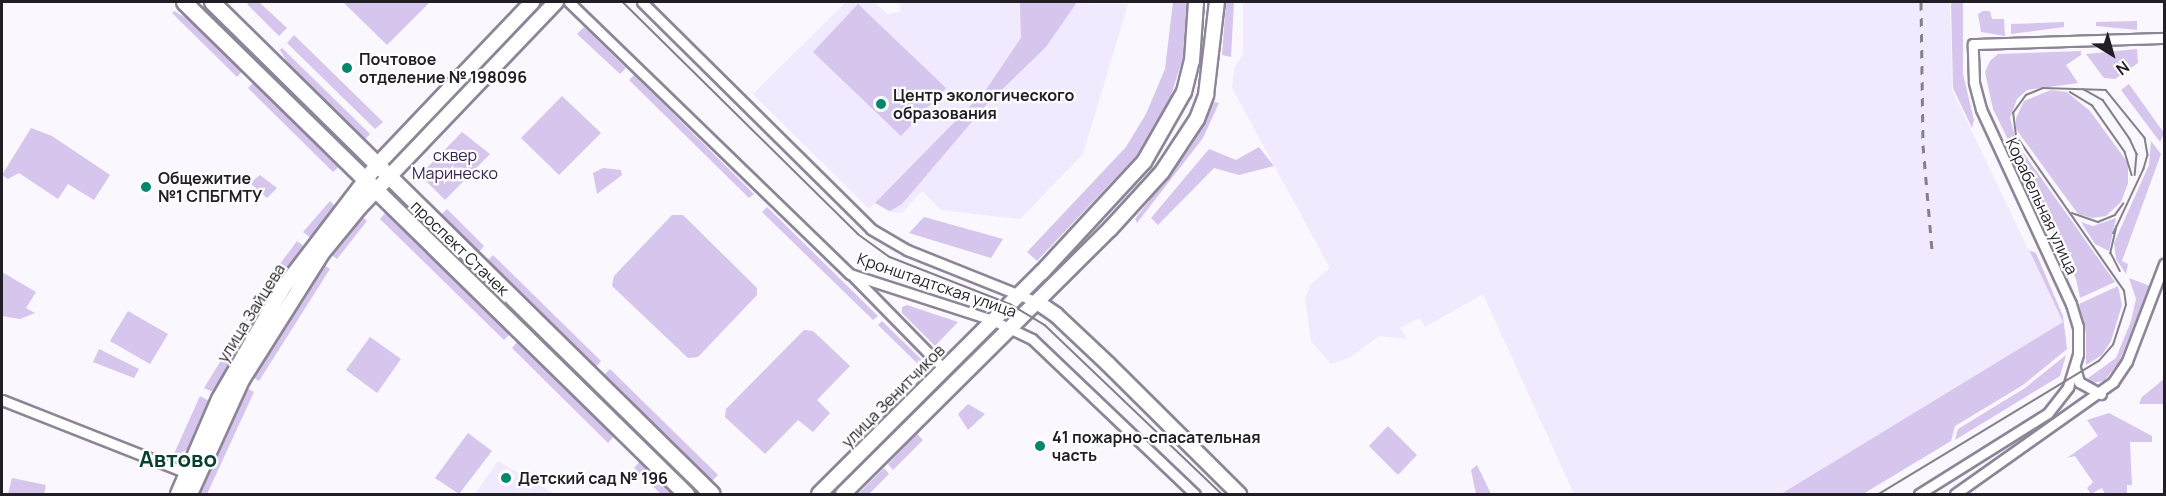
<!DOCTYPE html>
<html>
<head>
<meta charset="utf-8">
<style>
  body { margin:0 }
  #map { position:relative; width:2166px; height:496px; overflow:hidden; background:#faf7fe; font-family:Manrope,sans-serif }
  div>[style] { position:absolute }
  .built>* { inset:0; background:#f1e9fe }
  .green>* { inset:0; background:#d6c5ec }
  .roads { filter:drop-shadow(2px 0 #8d8697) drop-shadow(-2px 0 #8d8697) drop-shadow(0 2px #8d8697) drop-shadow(0 -2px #8d8697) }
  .street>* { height:9px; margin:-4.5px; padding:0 4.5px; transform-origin:4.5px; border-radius:4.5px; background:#fff }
  .secondary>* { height:14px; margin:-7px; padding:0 7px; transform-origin:7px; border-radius:7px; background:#fff }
  .primary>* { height:15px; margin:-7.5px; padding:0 7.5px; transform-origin:7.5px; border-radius:7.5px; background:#fff }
  .tram>* { height:1.5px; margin:-0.75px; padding:0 0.75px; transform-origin:0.75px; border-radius:0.75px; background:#848188 }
  .rail>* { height:3px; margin-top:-1.5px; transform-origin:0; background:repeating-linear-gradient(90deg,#848188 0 8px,transparent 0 16px) }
  .dots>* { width:16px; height:16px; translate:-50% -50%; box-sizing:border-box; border:3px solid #fff; border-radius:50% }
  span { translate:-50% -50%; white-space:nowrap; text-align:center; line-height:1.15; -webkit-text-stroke:4.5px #fff; paint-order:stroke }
  .poi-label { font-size:16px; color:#211e25; font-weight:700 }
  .left { translate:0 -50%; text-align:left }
  .park-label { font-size:16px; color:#3b2254 }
  .street-label { font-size:16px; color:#211e25 }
  .district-label { font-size:22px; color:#073f31; font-weight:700 }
  .frame { position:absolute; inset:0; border:3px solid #211e25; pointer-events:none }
  .north { position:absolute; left:2082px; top:24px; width:60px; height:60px; -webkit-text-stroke:4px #fff; paint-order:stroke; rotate:143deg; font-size:16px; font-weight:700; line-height:24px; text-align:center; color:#211e25 }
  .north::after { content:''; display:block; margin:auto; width:21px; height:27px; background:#211e25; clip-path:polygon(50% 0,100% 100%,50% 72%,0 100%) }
</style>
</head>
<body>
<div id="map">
  <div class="built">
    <i style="clip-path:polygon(846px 2px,874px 2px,887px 14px,901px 12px,899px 2px,1128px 4px,1083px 154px,1020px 219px,941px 210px,922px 191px,902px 213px,889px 212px,875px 203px,869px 209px,753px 94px)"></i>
    <i style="clip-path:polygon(1243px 2px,1950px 2px,1952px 90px,2063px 322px,1781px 494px,1574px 494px,1483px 294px,1425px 327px,1420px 318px,1400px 328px,1407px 339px,1379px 336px,1349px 358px,1331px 364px,1311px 341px,1305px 298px,1311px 284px,1330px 268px,1232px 88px,1234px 69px,1243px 54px)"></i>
    <i style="clip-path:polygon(498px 461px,555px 494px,475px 494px)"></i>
  </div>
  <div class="green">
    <i style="clip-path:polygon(250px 2px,259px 2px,287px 28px,279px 36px,247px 4px)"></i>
    <i style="clip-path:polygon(343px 2px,430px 2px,387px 45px)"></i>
    <i style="clip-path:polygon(1020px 2px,1077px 2px,1046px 47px,987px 104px,902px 204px,890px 211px,875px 203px,985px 91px,1021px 38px)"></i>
    <i style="clip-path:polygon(1173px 2px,1187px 2px,1187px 22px,1183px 58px,1166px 111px,1136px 156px,1037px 261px,1027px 252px,1126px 147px,1146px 114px,1165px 69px)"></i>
    <i style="clip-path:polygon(1226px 2px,1234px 2px,1231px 57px,1222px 55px)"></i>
    <i style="clip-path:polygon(1951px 2px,1963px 2px,1963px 74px,1974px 120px,1972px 128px,1953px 88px)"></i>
    <i style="clip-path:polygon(858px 4px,946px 88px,901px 136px,813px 52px)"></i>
    <i style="clip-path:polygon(174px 11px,193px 22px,243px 70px,237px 77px,172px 13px)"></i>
    <i style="clip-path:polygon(1983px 11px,1990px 11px,1992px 19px,2004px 19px,2005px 36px,1981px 32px,1978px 14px)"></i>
    <i style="clip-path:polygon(2137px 21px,2137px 30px,2096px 26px,2096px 22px)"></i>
    <i style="clip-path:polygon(2064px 22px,2064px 27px,2011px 34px,2011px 24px)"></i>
    <i style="clip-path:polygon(584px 27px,626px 68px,620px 74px,577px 34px)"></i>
    <i style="clip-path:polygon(294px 35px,383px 122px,375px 129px,287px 43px)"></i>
    <i style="clip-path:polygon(282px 48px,370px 134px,364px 141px,290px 67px,280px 50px)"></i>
    <i style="clip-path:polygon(2137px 49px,2138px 63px,2115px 79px,2104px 78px,2086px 54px)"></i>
    <i style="clip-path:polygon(2081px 51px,2081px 55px,2066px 65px,2078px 83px,2027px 90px,2017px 99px,2010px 118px,2017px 144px,2115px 282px,2080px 298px,2076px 279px,1993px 109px,1985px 72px,1990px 61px,1998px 54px)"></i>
    <i style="clip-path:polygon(634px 75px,754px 194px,749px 198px,629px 80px)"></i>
    <i style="clip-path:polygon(254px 82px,340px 166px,333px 172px,248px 88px)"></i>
    <i style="clip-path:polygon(2129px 84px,2164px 133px,2160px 142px,2121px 90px)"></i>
    <i style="clip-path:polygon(2051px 90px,2067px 92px,2090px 111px,2128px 163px,2128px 183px,2121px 202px,2106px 216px,2092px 218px,2078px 214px,2016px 129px,2016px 118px,2024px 101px)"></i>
    <i style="clip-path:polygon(562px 96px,601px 133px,559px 175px,521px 138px)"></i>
    <i style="clip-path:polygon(1214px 102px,1219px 103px,1203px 138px,1137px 223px,1135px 219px,1191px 146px)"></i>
    <i style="clip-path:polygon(31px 128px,52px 136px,110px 175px,94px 200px,68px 184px,58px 199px,19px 173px,8px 179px,2px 175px)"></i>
    <i style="clip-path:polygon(462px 132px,490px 154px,445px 200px,420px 175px)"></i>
    <i style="clip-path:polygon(2151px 141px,2161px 154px,2122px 261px,2128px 264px,2126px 274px,2116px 259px,2114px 243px,2149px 165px)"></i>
    <i style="clip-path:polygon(1259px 147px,1274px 166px,1239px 175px,1214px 168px,1158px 225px,1151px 218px,1209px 149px,1236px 160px)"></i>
    <i style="clip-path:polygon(603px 168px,621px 170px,622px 175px,597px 194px,593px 173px)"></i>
    <i style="clip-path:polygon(260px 175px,277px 188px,267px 198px,250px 183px)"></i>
    <i style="clip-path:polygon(330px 201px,337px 208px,311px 238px,303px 232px)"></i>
    <i style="clip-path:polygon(767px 207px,878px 316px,873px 320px,762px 212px)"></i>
    <i style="clip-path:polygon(447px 209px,484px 246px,478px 253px,440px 216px)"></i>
    <i style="clip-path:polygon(386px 212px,510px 334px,504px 340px,380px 219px)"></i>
    <i style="clip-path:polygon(672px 215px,683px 215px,757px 288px,757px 295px,698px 357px,688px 358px,612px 286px,614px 276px)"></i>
    <i style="clip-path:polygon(361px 216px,367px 221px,337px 259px,330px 254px)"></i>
    <i style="clip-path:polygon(924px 217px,1003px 239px,991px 258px,909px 233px)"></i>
    <i style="clip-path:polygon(2116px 218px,2109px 251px,2095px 244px,2081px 222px,2093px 226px)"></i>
    <i style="clip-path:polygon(297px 241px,305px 247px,288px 270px,280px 264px)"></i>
    <i style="clip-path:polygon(2029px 250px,2036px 253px,2063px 316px,2067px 349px,2023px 385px,1955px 426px,1951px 441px,1863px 494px,1781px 494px,2063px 322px)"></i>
    <i style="clip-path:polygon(493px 255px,601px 361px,595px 368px,487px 261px)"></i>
    <i style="clip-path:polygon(322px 263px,330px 269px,259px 381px,251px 376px)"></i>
    <i style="clip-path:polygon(276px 271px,284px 276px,215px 393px,204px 388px)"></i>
    <i style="clip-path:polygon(2px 272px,36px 292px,26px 308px,35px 313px,20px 319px,2px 316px)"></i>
    <i style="clip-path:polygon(2129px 278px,2150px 286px,2119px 362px,2104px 381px,2091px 383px,2088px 378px,2116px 358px,2131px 321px,2136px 299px)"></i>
    <i style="clip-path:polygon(2118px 286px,2122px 305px,2111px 341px,2102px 355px,2086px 365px,2086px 334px,2079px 304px)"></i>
    <i style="clip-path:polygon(907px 305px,958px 322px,935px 346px,902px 313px,902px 307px)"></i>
    <i style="clip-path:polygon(128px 311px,168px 334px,150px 364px,110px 341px)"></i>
    <i style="clip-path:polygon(882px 321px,922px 360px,918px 364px,878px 325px)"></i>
    <i style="clip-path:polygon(804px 330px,813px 331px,850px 366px,817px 400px,830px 413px,813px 432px,798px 420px,765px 454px,725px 417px,726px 409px)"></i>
    <i style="clip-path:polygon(370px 337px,401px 359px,377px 393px,346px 370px)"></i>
    <i style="clip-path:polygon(518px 341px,614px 436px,608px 443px,512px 348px)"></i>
    <i style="clip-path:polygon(99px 349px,139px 369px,134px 378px,93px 362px)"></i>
    <i style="clip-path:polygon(2066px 355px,2060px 376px,1955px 440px,1958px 429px,2025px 388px)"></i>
    <i style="clip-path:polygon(610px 369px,718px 475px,711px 482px,603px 376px)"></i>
    <i style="clip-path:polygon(2164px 379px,2164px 404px,2139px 404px,2142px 397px)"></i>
    <i style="clip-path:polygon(245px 387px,254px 392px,207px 494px,196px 494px)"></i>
    <i style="clip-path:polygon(200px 396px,211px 402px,189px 449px,173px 456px)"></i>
    <i style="clip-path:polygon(968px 404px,985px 414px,968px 430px,958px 414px)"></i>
    <i style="clip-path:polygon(2109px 413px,2152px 436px,2152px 442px,2130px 442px,2132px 485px,2127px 485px,2127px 494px,2105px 494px,2102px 488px,2091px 494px,2087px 488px,2093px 482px,2075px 456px,2067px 458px,2098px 436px,2087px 420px)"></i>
    <i style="clip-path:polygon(1388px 426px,1417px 455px,1398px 475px,1369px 446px)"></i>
    <i style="clip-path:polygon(468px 433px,492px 451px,459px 494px,435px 478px)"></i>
    <i style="clip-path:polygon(917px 434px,923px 440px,893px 470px,888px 464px)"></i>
    <i style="clip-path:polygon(640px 461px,674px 494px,661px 494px,634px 468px)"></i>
    <i style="clip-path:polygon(1477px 465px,1491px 494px,1476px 494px,1471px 470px)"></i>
    <i style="clip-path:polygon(884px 468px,889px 474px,869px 494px,858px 494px)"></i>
    <i style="clip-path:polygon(12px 478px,46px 485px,44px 494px,8px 494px)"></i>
  </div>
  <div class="roads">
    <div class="street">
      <i style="left:569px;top:2px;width:391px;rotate:44.1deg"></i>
      <i style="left:850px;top:274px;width:149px;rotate:17.9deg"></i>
      <i style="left:992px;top:320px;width:44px;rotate:25.4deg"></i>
      <i style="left:1032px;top:339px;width:225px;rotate:43.6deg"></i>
      <i style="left:642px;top:2px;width:322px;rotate:44.7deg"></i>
      <i style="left:871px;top:229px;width:42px;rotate:30.3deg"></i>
      <i style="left:907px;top:250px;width:140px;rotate:21.8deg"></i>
      <i style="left:852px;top:275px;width:130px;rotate:45.6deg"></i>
      <i style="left:2075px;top:368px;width:15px;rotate:74deg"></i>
      <i style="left:2079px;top:382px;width:25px;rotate:29deg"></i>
      <i style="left:2px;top:400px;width:204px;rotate:21.5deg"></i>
      <i style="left:1919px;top:494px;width:152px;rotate:-32.1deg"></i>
      <i style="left:2048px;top:413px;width:33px;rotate:-52deg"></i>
      <i style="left:2068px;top:387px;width:34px;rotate:-73deg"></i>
      <i style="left:2078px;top:354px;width:27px;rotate:-90deg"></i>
      <i style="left:2078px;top:327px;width:24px;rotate:-107deg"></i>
      <i style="left:2071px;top:304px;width:215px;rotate:-114.8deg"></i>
      <i style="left:1981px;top:109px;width:28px;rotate:-105deg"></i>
      <i style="left:1974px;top:82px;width:38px;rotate:-92deg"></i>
      <i style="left:1973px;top:44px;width:191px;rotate:-1.8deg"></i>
      <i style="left:1955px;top:494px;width:194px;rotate:-35.3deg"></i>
      <i style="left:2113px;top:382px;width:25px;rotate:-56deg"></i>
      <i style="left:2127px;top:361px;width:104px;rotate:-69.1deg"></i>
    </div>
    <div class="secondary">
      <i style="left:1037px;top:302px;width:23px;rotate:34deg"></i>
      <i style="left:1056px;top:315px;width:71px;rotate:43.3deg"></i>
      <i style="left:1108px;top:364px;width:185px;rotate:44.8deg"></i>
      <i style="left:178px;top:494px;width:103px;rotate:-66.7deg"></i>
      <i style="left:219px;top:399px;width:128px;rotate:-60deg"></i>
      <i style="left:283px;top:288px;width:155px;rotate:-52.6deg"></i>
      <i style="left:377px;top:165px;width:225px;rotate:-46.4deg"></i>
      <i style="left:190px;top:494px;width:125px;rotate:-65.5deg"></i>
      <i style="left:242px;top:380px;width:151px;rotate:-57.7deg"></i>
      <i style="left:323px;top:252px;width:58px;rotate:-50.6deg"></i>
      <i style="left:360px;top:207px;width:284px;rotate:-46.3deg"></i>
      <i style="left:819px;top:494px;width:315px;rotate:-44.9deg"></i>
      <i style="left:1042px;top:272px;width:150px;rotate:-47.2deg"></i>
      <i style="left:1144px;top:162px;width:81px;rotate:-60.3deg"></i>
      <i style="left:1184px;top:92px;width:32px;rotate:-76deg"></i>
      <i style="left:1192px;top:61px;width:59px;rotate:-86.1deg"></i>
      <i style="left:843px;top:494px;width:376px;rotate:-44.8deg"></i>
      <i style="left:1110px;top:229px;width:77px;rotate:-47.6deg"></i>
      <i style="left:1162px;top:172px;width:64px;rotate:-56.6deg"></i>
      <i style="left:1197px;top:119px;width:26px;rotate:-69deg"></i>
      <i style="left:1206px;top:95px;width:94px;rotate:-83.3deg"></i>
    </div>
    <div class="primary">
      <i style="left:184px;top:2px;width:703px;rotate:44.42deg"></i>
      <i style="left:212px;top:2px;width:701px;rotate:44.54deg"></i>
    </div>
  </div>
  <div class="tram">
    <i style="left:623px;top:2px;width:330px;rotate:44.6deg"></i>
    <i style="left:858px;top:234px;width:39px;rotate:36deg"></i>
    <i style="left:890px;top:257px;width:129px;rotate:21.4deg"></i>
    <i style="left:1010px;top:304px;width:41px;rotate:31deg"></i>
    <i style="left:1045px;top:325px;width:245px;rotate:43.7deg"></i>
    <i style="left:2083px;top:89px;width:23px;rotate:29deg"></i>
    <i style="left:2103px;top:100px;width:47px;rotate:55.3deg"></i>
    <i style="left:2130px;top:139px;width:17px;rotate:65deg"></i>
    <i style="left:2137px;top:154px;width:21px;rotate:95deg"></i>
    <i style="left:2070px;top:92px;width:26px;rotate:31deg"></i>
    <i style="left:2092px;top:105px;width:57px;rotate:54.9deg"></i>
    <i style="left:2125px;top:152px;width:24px;rotate:73deg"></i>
    <i style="left:2072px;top:213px;width:28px;rotate:19deg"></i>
    <i style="left:2098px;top:222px;width:18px;rotate:-22deg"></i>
    <i style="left:2115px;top:215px;width:14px;rotate:-54deg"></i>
    <i style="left:2117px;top:226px;width:28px;rotate:103deg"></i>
    <i style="left:2111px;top:253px;width:20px;rotate:63deg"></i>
    <i style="left:1879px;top:494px;width:257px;rotate:-31.2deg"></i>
    <i style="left:2099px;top:361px;width:21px;rotate:-49deg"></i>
    <i style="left:2113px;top:345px;width:42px;rotate:-72deg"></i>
    <i style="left:2126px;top:305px;width:14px;rotate:-98deg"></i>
    <i style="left:2124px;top:291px;width:189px;rotate:-124.9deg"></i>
    <i style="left:2016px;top:136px;width:23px;rotate:-97deg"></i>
    <i style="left:2013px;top:113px;width:22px;rotate:-54deg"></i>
    <i style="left:2026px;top:95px;width:18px;rotate:-22deg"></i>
    <i style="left:2043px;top:88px;width:63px;rotate:1.8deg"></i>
    <i style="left:2106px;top:90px;width:62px;rotate:50.9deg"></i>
    <i style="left:2145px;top:138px;width:17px;rotate:80deg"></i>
    <i style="left:2148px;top:155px;width:15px;rotate:106deg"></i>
    <i style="left:2144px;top:169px;width:71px;rotate:115.1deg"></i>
  </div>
  <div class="rail">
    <i style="left:1921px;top:2px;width:143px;rotate:89.2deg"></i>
    <i style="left:1923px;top:145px;width:106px;rotate:85.1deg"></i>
  </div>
  <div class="dots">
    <i style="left:347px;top:68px;background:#04886d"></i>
    <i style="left:881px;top:104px;background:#04886d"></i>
    <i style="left:146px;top:187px;background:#04886d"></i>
    <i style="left:1040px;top:446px;background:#04886d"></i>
    <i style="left:506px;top:478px;background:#04886d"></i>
  </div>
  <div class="poi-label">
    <span class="left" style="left:359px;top:68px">Почтовое<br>отделение № 198096</span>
    <span class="left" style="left:893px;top:104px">Центр экологического<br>образования</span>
    <span class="left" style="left:158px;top:187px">Общежитие<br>№1 СПБГМТУ</span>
    <span class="left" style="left:1052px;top:446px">41 пожарно-спасательная<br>часть</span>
    <span class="left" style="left:518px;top:478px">Детский сад № 196</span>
  </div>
  <div class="park-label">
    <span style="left:455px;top:164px">сквер<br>Маринеско</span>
  </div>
  <div class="street-label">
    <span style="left:2042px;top:206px;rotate:65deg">Корабельная улица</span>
    <span style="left:460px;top:248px;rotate:44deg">проспект Стачек</span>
    <span style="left:937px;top:285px;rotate:19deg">Кронштадтская улица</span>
    <span style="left:251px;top:313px;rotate:-58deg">улица Зайцева</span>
    <span style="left:893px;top:396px;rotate:-45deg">улица Зенитчиков</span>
  </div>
  <div class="district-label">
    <span style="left:178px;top:460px">Автово</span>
  </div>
  <div class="frame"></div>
  <div class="north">N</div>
</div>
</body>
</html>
